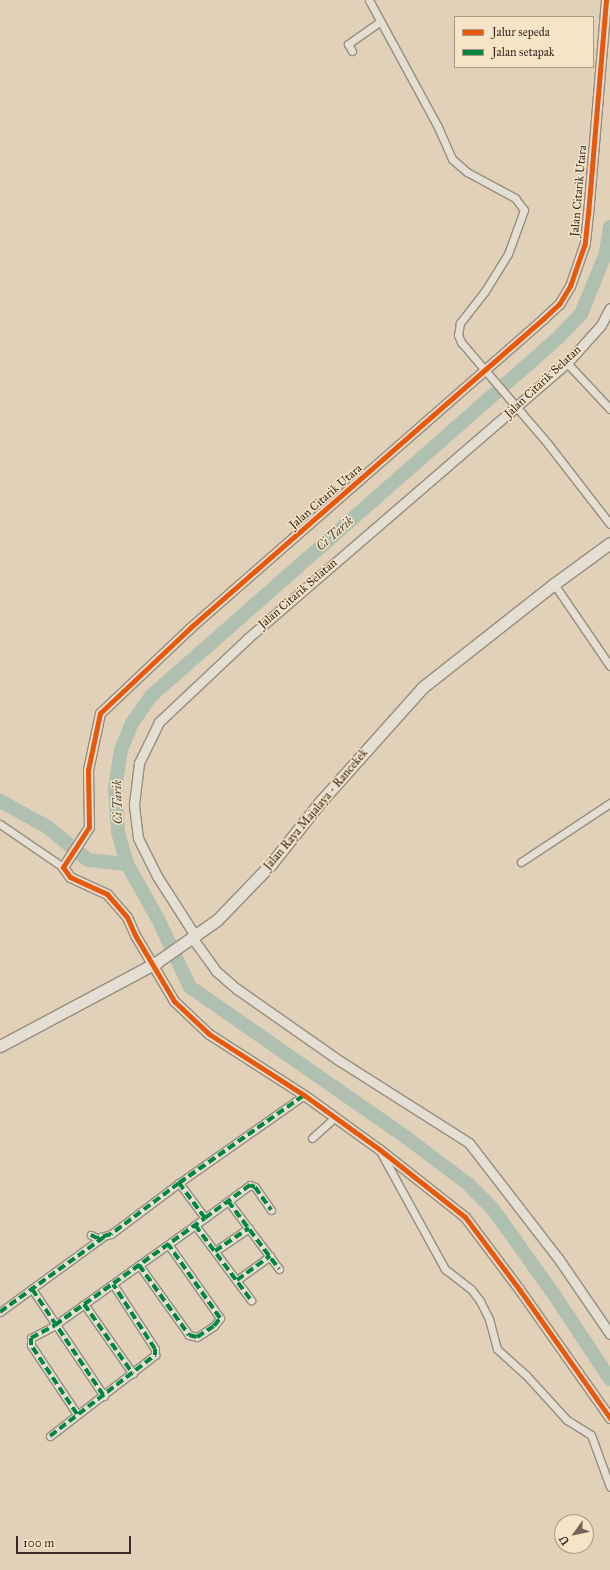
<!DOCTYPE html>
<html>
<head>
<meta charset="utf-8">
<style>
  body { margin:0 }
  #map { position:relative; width:610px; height:1570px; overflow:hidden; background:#e0d1b8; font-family:"IM FELL Great Primer",serif }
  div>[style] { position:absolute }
  .river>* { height:14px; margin:-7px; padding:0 7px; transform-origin:7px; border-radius:7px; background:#b0c0b0 }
  .roads { filter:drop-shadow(1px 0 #978d7f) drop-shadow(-1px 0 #978d7f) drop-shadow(0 1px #978d7f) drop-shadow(0 -1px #978d7f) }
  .minor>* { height:7px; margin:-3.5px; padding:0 3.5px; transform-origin:3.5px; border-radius:3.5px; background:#e5ded2 }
  .tertiary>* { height:9px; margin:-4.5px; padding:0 4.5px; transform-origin:4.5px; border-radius:4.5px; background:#e5ded2 }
  .secondary>* { height:11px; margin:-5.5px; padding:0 5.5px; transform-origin:5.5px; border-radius:5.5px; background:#e5ded2 }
  .quiet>* { height:4px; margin-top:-2px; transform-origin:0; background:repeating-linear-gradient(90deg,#00873e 0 8px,transparent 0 12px) }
  .cycleway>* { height:5px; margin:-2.5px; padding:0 2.5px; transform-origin:2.5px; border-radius:2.5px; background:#e8590c }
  span { translate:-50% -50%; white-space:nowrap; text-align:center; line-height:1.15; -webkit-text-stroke:3px #f6e4c6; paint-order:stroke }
  .street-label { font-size:12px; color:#382a24 }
  .water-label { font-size:13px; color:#514e46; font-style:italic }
  .legend { position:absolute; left:454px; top:16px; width:140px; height:52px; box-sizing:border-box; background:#f6e4c6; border:1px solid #aa9a85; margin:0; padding:5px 7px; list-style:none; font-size:12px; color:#382a24 }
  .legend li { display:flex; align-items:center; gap:8px; height:20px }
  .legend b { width:20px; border:1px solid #aa9a85 }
  .north { position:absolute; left:554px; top:1514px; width:40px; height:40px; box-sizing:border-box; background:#f6e4c6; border:1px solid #aa9a85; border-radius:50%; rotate:237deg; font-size:11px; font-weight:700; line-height:16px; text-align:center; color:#382a24 }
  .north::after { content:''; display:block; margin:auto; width:14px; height:18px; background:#736458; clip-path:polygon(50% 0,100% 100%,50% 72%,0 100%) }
  .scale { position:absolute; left:16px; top:1536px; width:115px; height:18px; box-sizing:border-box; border:2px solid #382a24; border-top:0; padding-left:5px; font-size:12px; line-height:14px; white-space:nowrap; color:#382a24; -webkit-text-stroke:3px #f6e4c6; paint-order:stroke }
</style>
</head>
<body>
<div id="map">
  <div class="river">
    <i style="left:610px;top:227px;width:26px;rotate:99deg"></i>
    <i style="left:606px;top:253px;width:66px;rotate:112.3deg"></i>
    <i style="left:581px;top:314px;width:32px;rotate:134deg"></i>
    <i style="left:559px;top:337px;width:543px;rotate:138.66deg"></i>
    <i style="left:151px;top:696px;width:33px;rotate:125deg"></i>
    <i style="left:132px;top:723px;width:29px;rotate:112deg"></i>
    <i style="left:121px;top:750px;width:38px;rotate:99deg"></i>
    <i style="left:115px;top:788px;width:44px;rotate:86.1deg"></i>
    <i style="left:118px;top:832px;width:33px;rotate:74deg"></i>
    <i style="left:127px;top:864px;width:61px;rotate:60.5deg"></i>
    <i style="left:157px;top:917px;width:77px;rotate:64.8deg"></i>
    <i style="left:190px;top:987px;width:264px;rotate:34.8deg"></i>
    <i style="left:407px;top:1138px;width:76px;rotate:37deg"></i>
    <i style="left:468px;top:1184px;width:35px;rotate:45deg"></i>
    <i style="left:493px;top:1209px;width:103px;rotate:54.5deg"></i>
    <i style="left:553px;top:1293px;width:103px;rotate:56.5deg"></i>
    <i style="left:0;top:801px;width:52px;rotate:28.5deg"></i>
    <i style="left:46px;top:826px;width:54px;rotate:39deg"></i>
    <i style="left:88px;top:860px;width:39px;rotate:6deg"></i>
  </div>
  <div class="roads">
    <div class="minor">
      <i style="left:369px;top:0;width:142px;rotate:61.5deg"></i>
      <i style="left:437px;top:125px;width:37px;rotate:66deg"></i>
      <i style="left:452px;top:159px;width:20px;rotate:41deg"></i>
      <i style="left:467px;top:172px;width:55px;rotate:28.4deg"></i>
      <i style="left:515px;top:198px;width:15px;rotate:53deg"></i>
      <i style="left:524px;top:210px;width:47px;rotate:110deg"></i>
      <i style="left:508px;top:254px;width:44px;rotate:121.9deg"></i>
      <i style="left:485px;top:291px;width:41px;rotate:128deg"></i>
      <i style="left:460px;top:323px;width:12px;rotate:99deg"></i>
      <i style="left:458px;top:335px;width:8px;rotate:67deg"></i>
      <i style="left:461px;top:342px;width:134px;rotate:49.5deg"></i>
      <i style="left:548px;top:444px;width:101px;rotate:52.2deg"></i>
      <i style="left:352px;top:51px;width:8px;rotate:-120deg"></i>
      <i style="left:348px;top:44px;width:39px;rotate:-35deg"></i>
      <i style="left:567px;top:363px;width:63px;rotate:46.9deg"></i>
      <i style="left:554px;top:584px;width:99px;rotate:55.7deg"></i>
      <i style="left:0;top:824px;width:76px;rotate:34.3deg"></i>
      <i style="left:521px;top:862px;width:107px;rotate:-33.5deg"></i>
      <i style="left:312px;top:1138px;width:31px;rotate:-42deg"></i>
      <i style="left:380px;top:1151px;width:135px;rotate:61.2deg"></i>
      <i style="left:445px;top:1269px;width:33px;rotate:38deg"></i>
      <i style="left:471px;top:1289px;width:15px;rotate:53deg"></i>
      <i style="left:480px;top:1301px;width:20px;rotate:63deg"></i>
      <i style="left:489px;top:1319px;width:31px;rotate:75deg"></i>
      <i style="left:497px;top:1349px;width:39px;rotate:42deg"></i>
      <i style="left:526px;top:1375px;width:61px;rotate:47.7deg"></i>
      <i style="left:567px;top:1420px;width:28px;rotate:32deg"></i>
      <i style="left:591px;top:1435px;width:55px;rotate:69.9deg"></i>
      <i style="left:179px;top:1183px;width:153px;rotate:-35.1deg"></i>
      <i style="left:228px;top:1201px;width:85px;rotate:53.1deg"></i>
      <i style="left:205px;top:1218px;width:56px;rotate:-36.3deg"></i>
      <i style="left:250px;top:1185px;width:5px;rotate:22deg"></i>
      <i style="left:255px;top:1187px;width:28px;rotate:55deg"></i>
      <i style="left:195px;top:1225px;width:94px;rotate:53.3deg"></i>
      <i style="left:215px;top:1251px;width:41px;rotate:-34.1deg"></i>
      <i style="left:139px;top:1265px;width:86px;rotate:54.5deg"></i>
      <i style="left:189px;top:1335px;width:8px;rotate:14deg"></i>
      <i style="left:197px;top:1337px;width:20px;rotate:-33deg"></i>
      <i style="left:214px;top:1326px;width:10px;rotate:-53deg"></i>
      <i style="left:220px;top:1318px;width:90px;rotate:-125.1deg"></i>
      <i style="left:237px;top:1280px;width:41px;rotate:-36deg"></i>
      <i style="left:32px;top:1289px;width:129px;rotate:56.1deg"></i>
      <i style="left:84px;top:1304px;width:85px;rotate:55deg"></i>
      <i style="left:0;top:1312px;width:127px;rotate:-36.1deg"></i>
      <i style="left:77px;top:1414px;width:83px;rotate:-123.7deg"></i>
      <i style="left:31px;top:1345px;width:7px;rotate:-90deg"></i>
      <i style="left:31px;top:1338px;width:27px;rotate:-28deg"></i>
      <i style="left:55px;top:1325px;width:184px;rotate:-35.5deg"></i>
      <i style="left:205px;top:1218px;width:44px;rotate:-126.6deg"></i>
      <i style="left:179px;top:1183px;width:85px;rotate:143.1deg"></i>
      <i style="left:111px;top:1234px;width:15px;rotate:164deg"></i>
      <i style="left:97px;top:1238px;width:7px;rotate:-153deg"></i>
      <i style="left:50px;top:1436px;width:133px;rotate:-37.6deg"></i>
      <i style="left:155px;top:1355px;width:6px;rotate:-90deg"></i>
      <i style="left:155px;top:1349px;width:77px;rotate:-122.9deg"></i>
    </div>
    <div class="tertiary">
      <i style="left:606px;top:0;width:214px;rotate:94.8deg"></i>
      <i style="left:588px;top:213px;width:30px;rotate:96deg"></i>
      <i style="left:585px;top:243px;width:46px;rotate:109.2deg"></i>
      <i style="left:570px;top:286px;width:21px;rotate:121deg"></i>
      <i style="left:559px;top:304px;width:21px;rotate:137deg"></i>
      <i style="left:544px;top:318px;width:471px;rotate:138.8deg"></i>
      <i style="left:190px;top:628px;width:124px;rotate:136.6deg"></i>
      <i style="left:100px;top:713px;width:58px;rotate:101.9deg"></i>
      <i style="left:88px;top:770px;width:57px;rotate:89deg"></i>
      <i style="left:89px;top:827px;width:48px;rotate:123deg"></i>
      <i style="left:63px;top:867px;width:12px;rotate:55deg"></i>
      <i style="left:70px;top:877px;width:41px;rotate:24.7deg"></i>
      <i style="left:107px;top:894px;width:30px;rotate:49deg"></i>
      <i style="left:127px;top:917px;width:20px;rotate:66deg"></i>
      <i style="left:135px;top:935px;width:77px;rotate:59.4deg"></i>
      <i style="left:174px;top:1001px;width:48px;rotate:43.3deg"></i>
      <i style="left:209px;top:1034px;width:113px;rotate:32.7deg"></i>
      <i style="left:304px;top:1095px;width:92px;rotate:35.8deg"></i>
      <i style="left:379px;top:1149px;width:110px;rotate:38.3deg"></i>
      <i style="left:465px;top:1217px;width:90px;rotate:53.1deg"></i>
      <i style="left:519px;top:1289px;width:158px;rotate:54.8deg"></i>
      <i style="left:196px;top:937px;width:72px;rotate:-122.6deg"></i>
      <i style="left:157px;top:876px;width:42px;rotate:-116.6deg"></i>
      <i style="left:138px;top:838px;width:34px;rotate:-97deg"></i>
      <i style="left:134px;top:804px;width:41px;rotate:-83deg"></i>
      <i style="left:139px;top:763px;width:46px;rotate:-64deg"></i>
      <i style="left:159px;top:722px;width:122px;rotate:-43.3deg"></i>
      <i style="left:248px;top:638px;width:421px;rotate:-40.8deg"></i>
      <i style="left:567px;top:363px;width:51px;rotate:-48.2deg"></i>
      <i style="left:601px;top:325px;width:19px;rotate:-62deg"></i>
      <i style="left:193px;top:939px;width:39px;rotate:54deg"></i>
      <i style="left:216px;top:971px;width:28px;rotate:41deg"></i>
      <i style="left:237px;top:989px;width:126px;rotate:35deg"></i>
      <i style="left:340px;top:1061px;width:153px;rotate:32.4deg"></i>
      <i style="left:469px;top:1143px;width:145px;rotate:52.3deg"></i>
      <i style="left:558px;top:1258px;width:92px;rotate:55.6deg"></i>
    </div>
    <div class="secondary">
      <i style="left:0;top:1046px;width:178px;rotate:-28.1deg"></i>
      <i style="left:157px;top:962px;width:73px;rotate:-35deg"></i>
      <i style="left:217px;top:920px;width:78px;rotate:-46deg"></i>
      <i style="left:271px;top:864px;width:80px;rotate:-51.6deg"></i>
      <i style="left:321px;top:801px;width:153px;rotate:-48.2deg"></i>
      <i style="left:423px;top:687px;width:167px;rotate:-38.2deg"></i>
      <i style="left:554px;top:584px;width:69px;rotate:-36.2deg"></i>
    </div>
  </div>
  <div class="quiet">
    <i style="left:179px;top:1183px;width:153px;rotate:-35.1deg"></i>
    <i style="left:228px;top:1201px;width:85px;rotate:53.1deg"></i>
    <i style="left:205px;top:1218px;width:56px;rotate:-36.3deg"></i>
    <i style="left:250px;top:1185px;width:5px;rotate:22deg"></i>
    <i style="left:255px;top:1187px;width:28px;rotate:55deg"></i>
    <i style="left:195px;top:1225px;width:94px;rotate:53.3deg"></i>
    <i style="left:215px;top:1251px;width:41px;rotate:-34.1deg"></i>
    <i style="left:139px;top:1265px;width:86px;rotate:54.5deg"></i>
    <i style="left:189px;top:1335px;width:8px;rotate:14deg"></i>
    <i style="left:197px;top:1337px;width:20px;rotate:-33deg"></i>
    <i style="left:214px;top:1326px;width:10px;rotate:-53deg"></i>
    <i style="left:220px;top:1318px;width:90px;rotate:-125.1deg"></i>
    <i style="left:237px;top:1280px;width:41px;rotate:-36deg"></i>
    <i style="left:32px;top:1289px;width:129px;rotate:56.1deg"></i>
    <i style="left:84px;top:1304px;width:85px;rotate:55deg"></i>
    <i style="left:0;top:1312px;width:128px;rotate:-35.8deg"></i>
    <i style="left:77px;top:1414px;width:83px;rotate:-123.7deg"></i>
    <i style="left:31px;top:1345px;width:7px;rotate:-90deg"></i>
    <i style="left:31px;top:1338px;width:27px;rotate:-28deg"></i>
    <i style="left:55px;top:1325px;width:184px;rotate:-35.5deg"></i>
    <i style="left:205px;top:1218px;width:44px;rotate:-126.6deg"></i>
    <i style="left:179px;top:1183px;width:85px;rotate:143.1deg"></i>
    <i style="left:111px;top:1234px;width:15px;rotate:164deg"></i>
    <i style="left:97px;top:1238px;width:7px;rotate:-153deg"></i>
    <i style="left:50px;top:1436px;width:133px;rotate:-37.6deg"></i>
    <i style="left:155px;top:1355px;width:6px;rotate:-90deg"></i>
    <i style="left:155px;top:1349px;width:77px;rotate:-122.9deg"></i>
  </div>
  <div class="cycleway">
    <i style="left:606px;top:0;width:214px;rotate:94.8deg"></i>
    <i style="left:588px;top:213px;width:30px;rotate:96deg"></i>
    <i style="left:585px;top:243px;width:46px;rotate:109.2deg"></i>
    <i style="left:570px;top:286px;width:21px;rotate:121deg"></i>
    <i style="left:559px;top:304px;width:21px;rotate:137deg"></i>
    <i style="left:544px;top:318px;width:471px;rotate:138.8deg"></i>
    <i style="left:190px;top:628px;width:124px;rotate:136.6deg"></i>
    <i style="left:100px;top:713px;width:58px;rotate:101.9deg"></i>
    <i style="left:88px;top:770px;width:57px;rotate:89deg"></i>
    <i style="left:89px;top:827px;width:48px;rotate:123deg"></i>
    <i style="left:63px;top:867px;width:12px;rotate:55deg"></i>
    <i style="left:70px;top:877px;width:41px;rotate:24.7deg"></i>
    <i style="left:107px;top:894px;width:30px;rotate:49deg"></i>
    <i style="left:127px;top:917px;width:20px;rotate:66deg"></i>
    <i style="left:135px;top:935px;width:77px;rotate:59.4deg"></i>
    <i style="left:174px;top:1001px;width:48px;rotate:43.3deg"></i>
    <i style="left:209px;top:1034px;width:113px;rotate:32.7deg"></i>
    <i style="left:304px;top:1095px;width:92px;rotate:35.8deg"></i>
    <i style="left:379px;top:1149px;width:110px;rotate:38.3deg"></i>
    <i style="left:465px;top:1217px;width:90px;rotate:53.1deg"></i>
    <i style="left:519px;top:1289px;width:158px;rotate:54.8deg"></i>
  </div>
  <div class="street-label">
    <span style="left:579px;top:191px;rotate:-85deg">Jalan Citarik Utara</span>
    <span style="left:543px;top:382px;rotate:-43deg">Jalan Citarik Selatan</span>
    <span style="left:326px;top:497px;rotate:-41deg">Jalan Citarik Utara</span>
    <span style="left:298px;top:594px;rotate:-41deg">Jalan Citarik Selatan</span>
    <span style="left:316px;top:810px;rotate:-50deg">Jalan Raya Majalaya - Rancekek</span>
  </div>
  <div class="water-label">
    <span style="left:335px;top:534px;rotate:-41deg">Ci Tarik</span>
    <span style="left:118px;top:802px;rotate:-91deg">Ci Tarik</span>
  </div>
  <ul class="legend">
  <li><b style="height:5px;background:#e8590c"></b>Jalur sepeda</li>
  <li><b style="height:5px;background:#00873e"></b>Jalan setapak</li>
  </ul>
  <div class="north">U</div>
  <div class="scale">100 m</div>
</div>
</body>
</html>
